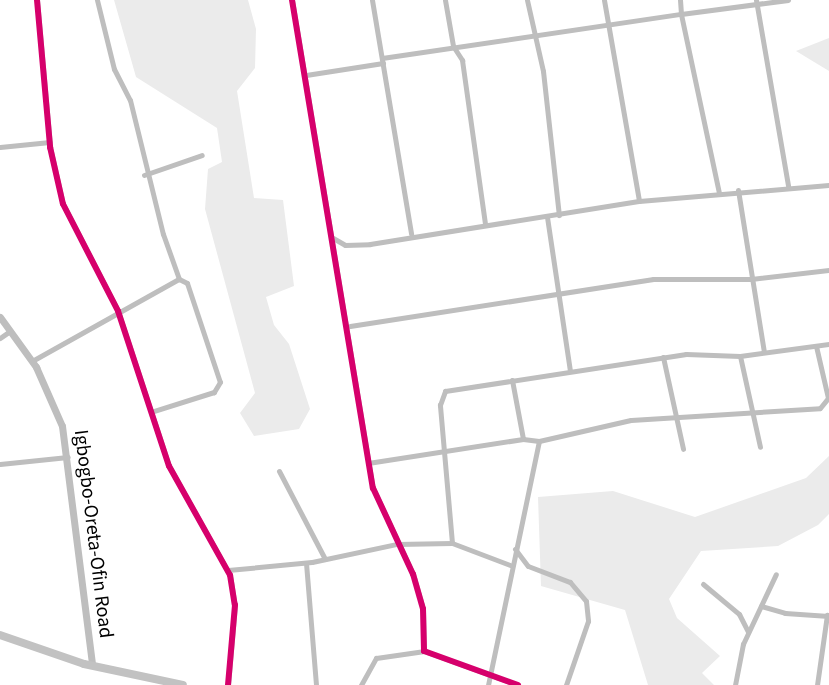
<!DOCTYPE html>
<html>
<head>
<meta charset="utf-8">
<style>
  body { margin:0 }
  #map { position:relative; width:829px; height:685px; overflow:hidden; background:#fff; font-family:"Source Sans 3",sans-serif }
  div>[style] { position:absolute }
  .green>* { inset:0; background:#ebebeb }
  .minor>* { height:5px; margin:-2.5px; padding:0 2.5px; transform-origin:2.5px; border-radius:2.5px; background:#bebebe }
  .tertiary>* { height:7px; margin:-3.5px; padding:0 3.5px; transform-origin:3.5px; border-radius:3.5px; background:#bebebe }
  .secondary>* { height:8px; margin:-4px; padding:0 4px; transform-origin:4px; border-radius:4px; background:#c2c2c2 }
  .cycleway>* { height:6px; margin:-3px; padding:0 3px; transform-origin:3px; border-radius:3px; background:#d6006c }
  span { translate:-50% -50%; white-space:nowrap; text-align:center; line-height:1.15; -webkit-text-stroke:4.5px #fff; paint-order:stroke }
  .street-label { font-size:20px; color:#000 }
</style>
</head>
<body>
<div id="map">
  <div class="green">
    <i style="clip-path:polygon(114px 0,248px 0,256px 29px,255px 68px,237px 91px,254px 198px,283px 200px,294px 286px,266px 297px,274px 325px,289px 344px,310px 409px,299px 429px,254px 436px,240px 413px,255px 393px,205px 209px,208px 169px,222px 162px,217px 128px,136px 77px)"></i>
    <i style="clip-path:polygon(829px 38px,829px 71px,796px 51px)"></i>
    <i style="clip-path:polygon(829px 456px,829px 514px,818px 525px,778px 546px,701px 551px,669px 599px,677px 618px,720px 656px,702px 673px,714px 685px,648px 685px,625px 610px,541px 586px,538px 497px,613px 491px,695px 517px,806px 478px)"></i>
  </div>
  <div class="minor">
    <i style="left:37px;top:0;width:148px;rotate:84.9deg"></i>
    <i style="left:50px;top:147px;width:58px;rotate:77.2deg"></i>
    <i style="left:63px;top:204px;width:120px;rotate:62.8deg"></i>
    <i style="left:118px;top:311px;width:163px;rotate:71.8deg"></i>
    <i style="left:169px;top:466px;width:125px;rotate:60.8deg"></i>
    <i style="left:230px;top:575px;width:30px;rotate:81deg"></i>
    <i style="left:235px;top:605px;width:80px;rotate:95deg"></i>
    <i style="left:97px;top:0;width:71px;rotate:76.2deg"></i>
    <i style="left:114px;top:69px;width:35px;rotate:63deg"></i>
    <i style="left:130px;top:100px;width:138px;rotate:76.2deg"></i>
    <i style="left:163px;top:234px;width:48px;rotate:70.4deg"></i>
    <i style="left:179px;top:279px;width:9px;rotate:27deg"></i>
    <i style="left:187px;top:283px;width:104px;rotate:71.6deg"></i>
    <i style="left:220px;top:382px;width:12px;rotate:121deg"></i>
    <i style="left:214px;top:392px;width:66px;rotate:162.4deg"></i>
    <i style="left:292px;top:0;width:495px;rotate:80.6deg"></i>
    <i style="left:373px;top:488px;width:95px;rotate:65.1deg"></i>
    <i style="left:413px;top:574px;width:36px;rotate:74deg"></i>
    <i style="left:423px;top:609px;width:42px;rotate:88.6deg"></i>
    <i style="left:424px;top:651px;width:100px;rotate:19.9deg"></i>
    <i style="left:372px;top:0;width:237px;rotate:80.5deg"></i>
    <i style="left:445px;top:0;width:47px;rotate:80.1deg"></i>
    <i style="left:453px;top:46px;width:17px;rotate:57deg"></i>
    <i style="left:462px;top:60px;width:165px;rotate:82deg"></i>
    <i style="left:527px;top:0;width:73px;rotate:77.3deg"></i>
    <i style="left:543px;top:71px;width:145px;rotate:83.7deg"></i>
    <i style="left:604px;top:0;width:204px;rotate:80.1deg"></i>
    <i style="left:756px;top:0;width:189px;rotate:80.2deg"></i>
    <i style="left:382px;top:58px;width:302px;rotate:-8.4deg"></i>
    <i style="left:681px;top:14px;width:14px;rotate:-94deg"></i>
    <i style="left:306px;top:75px;width:78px;rotate:-8.9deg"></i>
    <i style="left:0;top:147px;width:50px;rotate:-5.7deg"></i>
    <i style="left:144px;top:175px;width:61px;rotate:-19deg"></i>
    <i style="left:738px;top:190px;width:164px;rotate:80.9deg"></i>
    <i style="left:719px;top:193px;width:183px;rotate:-102deg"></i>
    <i style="left:681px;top:14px;width:108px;rotate:-7.5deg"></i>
    <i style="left:547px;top:217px;width:155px;rotate:81.5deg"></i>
    <i style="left:333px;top:238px;width:14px;rotate:30deg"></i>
    <i style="left:345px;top:245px;width:25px;rotate:-2deg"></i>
    <i style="left:370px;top:244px;width:272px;rotate:-9.1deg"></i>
    <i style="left:639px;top:201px;width:191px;rotate:-4.8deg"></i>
    <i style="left:350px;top:326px;width:307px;rotate:-8.8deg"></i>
    <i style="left:653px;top:279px;width:98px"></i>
    <i style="left:751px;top:279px;width:79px;rotate:-6.6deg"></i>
    <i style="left:0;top:338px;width:12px;rotate:-35deg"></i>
    <i style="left:740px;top:356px;width:93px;rotate:77.6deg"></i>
    <i style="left:663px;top:357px;width:94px;rotate:77.7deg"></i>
    <i style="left:32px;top:361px;width:168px;rotate:-29.2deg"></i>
    <i style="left:512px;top:380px;width:60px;rotate:79.4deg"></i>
    <i style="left:523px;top:439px;width:16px;rotate:7deg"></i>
    <i style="left:539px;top:441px;width:94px;rotate:-12.9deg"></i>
    <i style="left:631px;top:420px;width:189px;rotate:-3.6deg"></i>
    <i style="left:820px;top:408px;width:13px;rotate:-51deg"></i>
    <i style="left:828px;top:398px;width:53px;rotate:-103deg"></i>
    <i style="left:368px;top:463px;width:157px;rotate:-8.8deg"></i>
    <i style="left:0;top:464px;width:68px;rotate:-5.9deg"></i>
    <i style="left:279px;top:471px;width:99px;rotate:62.4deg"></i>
    <i style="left:452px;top:543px;width:139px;rotate:-95deg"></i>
    <i style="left:440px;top:405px;width:15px;rotate:-70deg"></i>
    <i style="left:445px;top:391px;width:244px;rotate:-8.7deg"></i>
    <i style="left:686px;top:354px;width:54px;rotate:2.1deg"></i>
    <i style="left:740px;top:356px;width:90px;rotate:-7.7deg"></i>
    <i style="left:515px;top:549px;width:21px;rotate:53deg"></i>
    <i style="left:528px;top:566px;width:45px;rotate:20.9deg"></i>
    <i style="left:570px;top:582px;width:25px;rotate:50deg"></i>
    <i style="left:586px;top:601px;width:20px;rotate:84deg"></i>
    <i style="left:588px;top:621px;width:68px;rotate:109deg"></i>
    <i style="left:306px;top:563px;width:122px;rotate:85.3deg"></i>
    <i style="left:228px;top:570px;width:84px;rotate:-5.4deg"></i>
    <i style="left:312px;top:562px;width:87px;rotate:-12deg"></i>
    <i style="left:397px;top:544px;width:55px;rotate:-1deg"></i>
    <i style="left:452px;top:543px;width:62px;rotate:20.8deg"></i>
    <i style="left:703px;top:584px;width:47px;rotate:39.8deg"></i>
    <i style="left:739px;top:614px;width:20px;rotate:63deg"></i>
    <i style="left:761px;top:606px;width:25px;rotate:16deg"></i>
    <i style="left:785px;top:613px;width:44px;rotate:3.9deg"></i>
    <i style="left:361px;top:685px;width:31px;rotate:-61deg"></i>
    <i style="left:376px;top:658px;width:49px;rotate:-8.3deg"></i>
    <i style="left:488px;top:685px;width:249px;rotate:-78.2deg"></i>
    <i style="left:735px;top:685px;width:42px;rotate:-79deg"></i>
    <i style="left:743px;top:644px;width:77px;rotate:-64.8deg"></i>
    <i style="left:817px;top:685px;width:71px;rotate:-81.9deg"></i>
  </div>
  <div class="tertiary">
    <i style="left:0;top:317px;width:62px;rotate:54.2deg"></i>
    <i style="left:36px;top:367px;width:64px;rotate:66.2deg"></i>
    <i style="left:62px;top:426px;width:241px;rotate:82.8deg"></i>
  </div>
  <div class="secondary">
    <i style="left:0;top:635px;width:89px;rotate:19deg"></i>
    <i style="left:84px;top:664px;width:101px;rotate:12deg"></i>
  </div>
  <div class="cycleway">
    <i style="left:37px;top:0;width:148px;rotate:84.9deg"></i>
    <i style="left:50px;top:147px;width:58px;rotate:77.2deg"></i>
    <i style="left:63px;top:204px;width:120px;rotate:62.8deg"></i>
    <i style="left:118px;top:311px;width:163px;rotate:71.8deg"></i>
    <i style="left:169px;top:466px;width:125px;rotate:60.8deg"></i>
    <i style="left:230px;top:575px;width:30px;rotate:81deg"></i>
    <i style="left:235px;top:605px;width:80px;rotate:95deg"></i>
    <i style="left:292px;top:0;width:495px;rotate:80.6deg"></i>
    <i style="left:373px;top:488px;width:95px;rotate:65.1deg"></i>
    <i style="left:413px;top:574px;width:36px;rotate:74deg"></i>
    <i style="left:423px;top:609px;width:42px;rotate:88.6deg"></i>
    <i style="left:424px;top:651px;width:100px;rotate:19.9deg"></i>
  </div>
  <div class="street-label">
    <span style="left:93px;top:534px;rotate:83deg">Igbogbo-Oreta-Ofin Road</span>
  </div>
</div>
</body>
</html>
